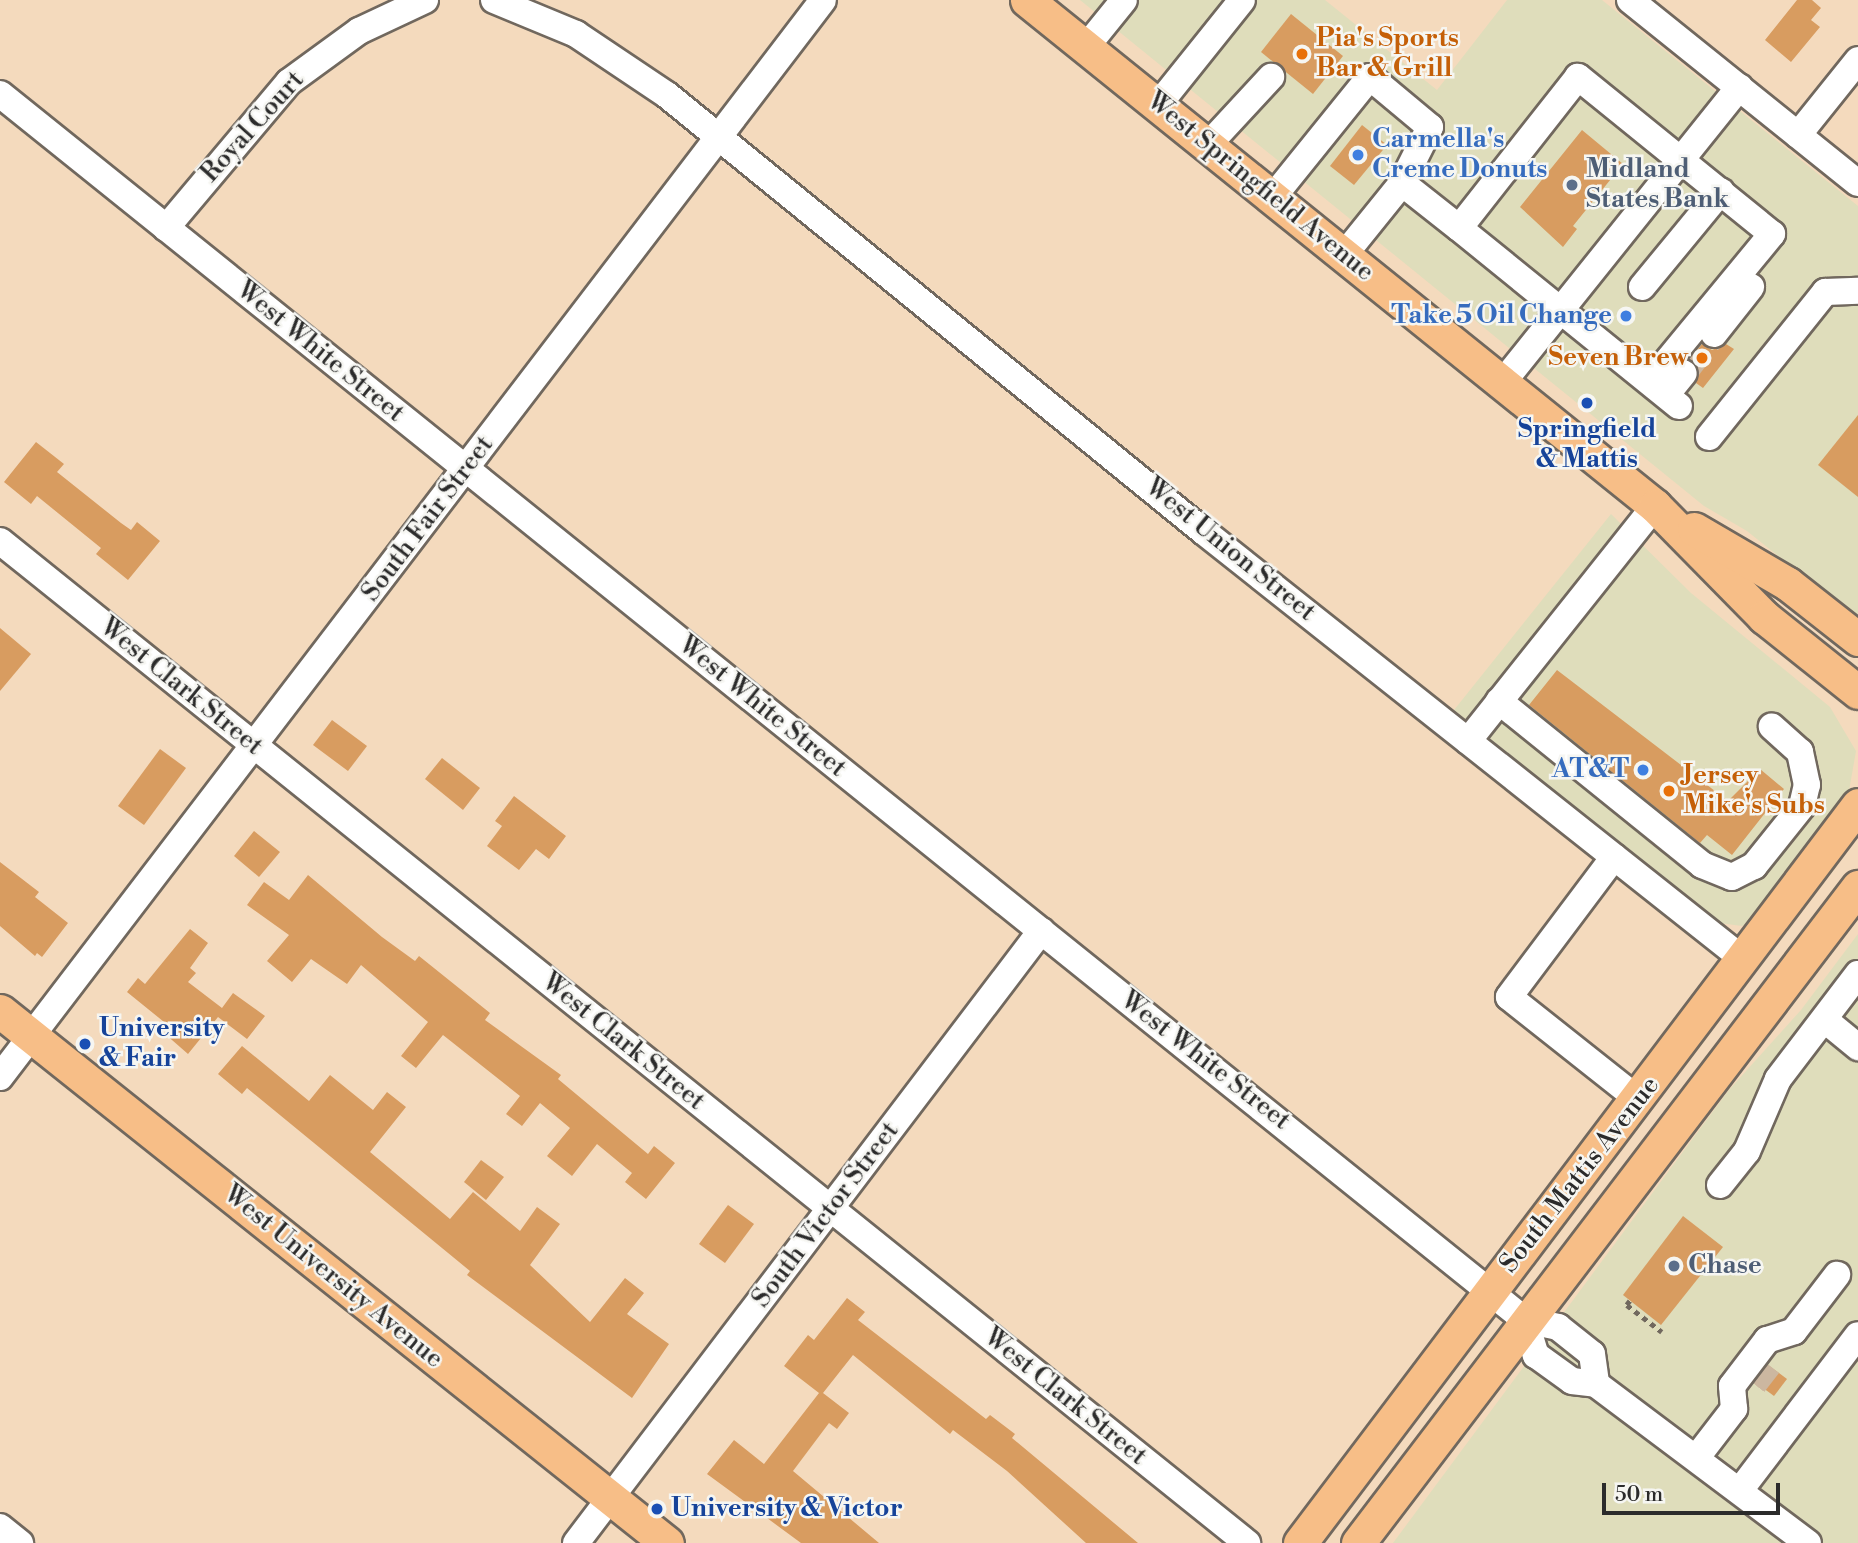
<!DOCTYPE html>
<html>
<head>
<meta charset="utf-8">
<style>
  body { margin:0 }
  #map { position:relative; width:1858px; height:1543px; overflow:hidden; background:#f4dabd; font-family:"Libre Bodoni",serif }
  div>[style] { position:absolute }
  .built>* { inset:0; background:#dfddbb }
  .building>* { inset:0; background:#d89c60 }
  .minor-tunnel>* { height:26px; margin-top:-13px; transform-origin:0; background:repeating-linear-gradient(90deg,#ccb7a0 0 26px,transparent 0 39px) }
  .path>* { height:4.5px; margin-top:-2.25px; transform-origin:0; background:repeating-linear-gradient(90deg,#71685e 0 5px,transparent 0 10px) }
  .roads { filter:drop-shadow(2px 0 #71685e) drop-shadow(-2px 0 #71685e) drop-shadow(0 2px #71685e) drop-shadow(0 -2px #71685e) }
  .minor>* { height:26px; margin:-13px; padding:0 13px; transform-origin:13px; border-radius:13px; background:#fff }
  .major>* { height:33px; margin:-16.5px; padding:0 16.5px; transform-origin:16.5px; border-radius:16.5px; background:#f7be87 }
  .dots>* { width:19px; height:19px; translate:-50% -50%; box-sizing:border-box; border:4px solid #f6f6f2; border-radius:50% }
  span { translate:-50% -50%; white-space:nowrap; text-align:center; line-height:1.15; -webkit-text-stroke:5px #f6f6f2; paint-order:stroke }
  .food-label { font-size:26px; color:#c56008; font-weight:700 }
  .left { translate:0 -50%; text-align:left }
  .right { translate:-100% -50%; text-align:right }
  .street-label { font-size:26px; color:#2b2b2b }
  .shop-label { font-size:26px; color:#366cbe; font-weight:700 }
  .service-label { font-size:26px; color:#4e5e75; font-weight:700 }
  .transit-label { font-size:26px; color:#164399; font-weight:700 }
  .scale { position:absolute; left:1602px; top:1483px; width:178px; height:32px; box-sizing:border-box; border:4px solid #2b2b2b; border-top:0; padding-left:9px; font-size:21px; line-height:24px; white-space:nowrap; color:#2b2b2b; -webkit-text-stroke:5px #f6f6f2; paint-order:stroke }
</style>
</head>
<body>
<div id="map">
  <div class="built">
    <i style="clip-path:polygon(1080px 0,1325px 0,1437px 90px,1507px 0,1602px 0,1858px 206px,1858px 620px,1747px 531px,1704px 506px)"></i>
    <i style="clip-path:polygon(1611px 514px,1691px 593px,1830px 707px,1856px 751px,1849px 791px,1835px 814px,1754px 919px,1742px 926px,1719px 923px,1454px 710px)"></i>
    <i style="clip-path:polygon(1858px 934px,1858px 1543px,1393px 1543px,1728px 1091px,1801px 1010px)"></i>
  </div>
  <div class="building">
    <i style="clip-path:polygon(1797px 0,1812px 0,1821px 8px,1811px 20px,1820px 27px,1791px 62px,1765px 40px)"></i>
    <i style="clip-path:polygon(1291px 14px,1343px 56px,1313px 94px,1261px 52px)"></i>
    <i style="clip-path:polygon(1362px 125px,1387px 145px,1354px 185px,1330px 166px)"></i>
    <i style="clip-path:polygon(1582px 130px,1623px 164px,1573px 226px,1577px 229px,1563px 247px,1520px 207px)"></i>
    <i style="clip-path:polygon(1702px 344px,1712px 350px,1726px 344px,1734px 349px,1703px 388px,1696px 383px,1698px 367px,1690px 359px)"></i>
    <i style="clip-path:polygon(1858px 415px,1858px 497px,1818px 465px)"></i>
    <i style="clip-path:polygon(36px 442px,64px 464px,57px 472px,121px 523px,131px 530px,137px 522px,160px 541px,128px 580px,96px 554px,101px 548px,37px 496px,31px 504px,4px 482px)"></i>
    <i style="clip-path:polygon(0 628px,31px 654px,0 691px)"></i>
    <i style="clip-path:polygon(1557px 670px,1728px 801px,1760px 769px,1784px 789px,1732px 855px,1707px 835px,1700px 843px,1529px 705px)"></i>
    <i style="clip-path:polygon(332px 720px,367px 746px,348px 771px,313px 745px)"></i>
    <i style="clip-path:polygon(160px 749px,186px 768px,144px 825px,118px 806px)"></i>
    <i style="clip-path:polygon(442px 758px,480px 788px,463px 810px,425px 779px)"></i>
    <i style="clip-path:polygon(514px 796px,566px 836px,549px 859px,536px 849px,519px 870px,487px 846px,502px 826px,495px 821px)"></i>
    <i style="clip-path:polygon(254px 831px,280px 852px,259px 877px,234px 856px)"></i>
    <i style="clip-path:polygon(0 862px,39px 892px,35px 897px,68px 923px,42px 957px,37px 953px,35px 956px,0 926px)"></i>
    <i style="clip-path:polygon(308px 875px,382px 937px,415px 961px,419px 956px,490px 1013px,485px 1020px,561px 1075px,558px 1079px,648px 1154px,654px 1146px,675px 1163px,646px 1199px,625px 1182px,632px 1173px,597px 1144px,572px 1176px,547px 1156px,570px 1128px,540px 1103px,522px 1126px,506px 1114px,520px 1096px,443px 1035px,416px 1068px,401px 1056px,428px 1022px,361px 965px,347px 984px,311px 959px,292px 982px,267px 961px,289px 935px,247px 905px,264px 882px,289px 900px)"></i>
    <i style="clip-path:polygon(190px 929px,208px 943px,190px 968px,196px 973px,188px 982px,222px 1008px,233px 993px,265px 1016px,247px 1039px,218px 1017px,188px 1054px,164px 1033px,169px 1026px,127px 992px,138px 978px,145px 984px)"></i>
    <i style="clip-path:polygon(242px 1046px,309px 1101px,330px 1075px,373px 1110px,387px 1092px,406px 1107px,370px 1152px,450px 1219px,473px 1192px,520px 1231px,537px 1207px,560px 1224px,530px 1265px,590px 1322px,625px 1278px,644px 1293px,627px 1314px,669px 1344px,632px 1398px,467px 1275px,470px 1271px,247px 1088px,242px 1094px,218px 1074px)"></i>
    <i style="clip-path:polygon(481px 1160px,504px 1177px,486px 1200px,464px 1182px)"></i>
    <i style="clip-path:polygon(728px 1205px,754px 1224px,725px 1263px,699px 1244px)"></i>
    <i style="clip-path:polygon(1683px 1216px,1723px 1247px,1661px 1325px,1623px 1295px)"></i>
    <i style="clip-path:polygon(847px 1298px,865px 1312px,858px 1320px,986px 1419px,990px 1415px,1015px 1434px,1012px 1438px,1138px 1543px,1086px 1543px,1007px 1471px,953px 1430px,950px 1434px,853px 1355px,823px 1393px,849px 1413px,837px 1429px,829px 1423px,793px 1471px,879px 1543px,801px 1543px,707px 1474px,734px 1440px,764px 1464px,819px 1393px,784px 1366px,808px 1335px,814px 1340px)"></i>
    <i style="clip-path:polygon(1768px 1365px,1787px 1379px,1774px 1396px,1755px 1382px)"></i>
  </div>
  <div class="minor-tunnel">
    <i style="left:1684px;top:373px;width:49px;rotate:-52.4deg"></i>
    <i style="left:1754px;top:1384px;width:24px;rotate:-52deg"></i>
  </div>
  <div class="path">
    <i style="left:1630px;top:1301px;width:5px;rotate:127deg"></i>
    <i style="left:1627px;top:1305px;width:44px;rotate:37.6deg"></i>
  </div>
  <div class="roads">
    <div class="minor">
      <i style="left:494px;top:0;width:89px;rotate:22.5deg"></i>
      <i style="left:576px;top:34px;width:110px;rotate:33.8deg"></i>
      <i style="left:667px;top:95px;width:691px;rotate:39.13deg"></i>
      <i style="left:1203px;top:531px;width:690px;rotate:38.41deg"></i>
      <i style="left:1630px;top:0;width:292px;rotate:38.8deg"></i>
      <i style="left:1086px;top:47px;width:60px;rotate:-51deg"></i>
      <i style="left:0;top:94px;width:1957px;rotate:38.8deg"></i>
      <i style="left:1525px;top:1320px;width:34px;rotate:12deg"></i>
      <i style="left:1558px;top:1327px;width:43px;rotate:38.5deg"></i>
      <i style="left:1592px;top:1354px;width:30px;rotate:82deg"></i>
      <i style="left:1158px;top:105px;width:134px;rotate:-51.3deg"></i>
      <i style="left:1798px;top:135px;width:96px;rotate:-51.3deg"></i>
      <i style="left:1208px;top:145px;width:93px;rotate:-47.2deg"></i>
      <i style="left:1273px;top:197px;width:154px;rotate:-51.1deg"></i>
      <i style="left:1370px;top:77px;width:78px;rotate:39.8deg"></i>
      <i style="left:1430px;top:127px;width:63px;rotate:116.6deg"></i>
      <i style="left:166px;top:228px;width:191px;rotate:-49.9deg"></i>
      <i style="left:289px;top:82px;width:87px;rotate:-36.1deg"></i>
      <i style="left:359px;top:31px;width:73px;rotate:-25.2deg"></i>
      <i style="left:1344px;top:255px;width:92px;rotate:-51.1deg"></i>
      <i style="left:1402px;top:183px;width:73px;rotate:38.3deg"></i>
      <i style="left:1642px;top:287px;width:124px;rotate:-50.5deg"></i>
      <i style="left:1714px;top:334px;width:60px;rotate:-51.8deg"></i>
      <i style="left:1503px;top:382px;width:378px;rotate:-51.3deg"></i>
      <i style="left:1650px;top:382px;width:192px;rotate:-50.5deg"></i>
      <i style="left:1772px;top:234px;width:250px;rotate:-141deg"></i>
      <i style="left:1578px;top:77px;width:192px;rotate:128.2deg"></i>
      <i style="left:1459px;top:228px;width:283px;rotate:39deg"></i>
      <i style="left:1666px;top:395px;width:28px;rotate:-51deg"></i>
      <i style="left:1709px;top:437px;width:186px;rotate:-51.3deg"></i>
      <i style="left:1825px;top:292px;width:33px;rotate:-2deg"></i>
      <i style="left:0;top:541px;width:1600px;rotate:38.78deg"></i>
      <i style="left:1499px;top:701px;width:261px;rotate:38.9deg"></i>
      <i style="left:1702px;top:865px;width:32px;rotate:22deg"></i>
      <i style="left:1732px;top:877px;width:25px;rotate:-27deg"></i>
      <i style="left:1754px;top:866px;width:77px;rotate:-51.3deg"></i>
      <i style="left:1802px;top:806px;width:22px;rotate:-77deg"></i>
      <i style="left:1807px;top:785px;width:34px;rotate:-102deg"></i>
      <i style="left:1800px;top:752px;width:38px;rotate:-138deg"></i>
      <i style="left:1468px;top:741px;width:300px;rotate:-51.5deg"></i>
      <i style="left:1614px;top:857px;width:175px;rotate:126.9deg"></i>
      <i style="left:1509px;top:997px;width:166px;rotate:38.4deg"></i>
      <i style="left:1825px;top:1020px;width:43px;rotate:39.3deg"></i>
      <i style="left:0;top:1077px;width:1355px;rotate:-52.61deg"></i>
      <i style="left:1720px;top:1185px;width:43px;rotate:-51.5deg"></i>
      <i style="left:1747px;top:1151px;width:78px;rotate:-66.7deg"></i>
      <i style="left:1778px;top:1079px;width:132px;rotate:-52.7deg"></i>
      <i style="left:1525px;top:1320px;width:37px;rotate:73deg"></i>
      <i style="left:1536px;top:1355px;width:44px;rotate:35.8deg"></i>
      <i style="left:1572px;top:1381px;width:24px;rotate:7deg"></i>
      <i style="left:1596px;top:1384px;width:265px;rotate:36.9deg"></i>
      <i style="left:1697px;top:1457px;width:61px;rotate:-52.4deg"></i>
      <i style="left:1734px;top:1409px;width:23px;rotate:-95deg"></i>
      <i style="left:1732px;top:1386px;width:58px;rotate:-52.7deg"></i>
      <i style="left:1767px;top:1340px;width:28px;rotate:-18deg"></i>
      <i style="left:1794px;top:1331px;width:71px;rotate:-52.5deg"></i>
      <i style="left:1741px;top:1489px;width:193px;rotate:-52.8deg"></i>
      <i style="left:0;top:1527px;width:26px;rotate:39deg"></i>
      <i style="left:576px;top:1543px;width:769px;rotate:-52.77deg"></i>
    </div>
    <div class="major">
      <i style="left:1027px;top:0;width:806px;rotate:38.86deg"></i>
      <i style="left:1655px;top:506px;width:156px;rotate:45.5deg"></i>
      <i style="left:1764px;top:617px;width:120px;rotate:38.6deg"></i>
      <i style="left:1694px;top:529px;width:109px;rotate:30.3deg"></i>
      <i style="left:1788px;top:584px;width:89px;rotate:38.2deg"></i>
      <i style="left:0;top:1011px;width:853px;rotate:38.58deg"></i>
      <i style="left:1300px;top:1543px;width:925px;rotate:-52.91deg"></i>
      <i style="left:1358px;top:1543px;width:825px;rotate:-52.69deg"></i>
    </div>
  </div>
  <div class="dots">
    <i style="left:1302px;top:54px;background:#e8710a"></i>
    <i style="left:1358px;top:155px;background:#3f7fe0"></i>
    <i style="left:1572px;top:185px;background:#5c6f8a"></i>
    <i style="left:1626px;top:316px;background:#3f7fe0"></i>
    <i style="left:1702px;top:358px;background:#e8710a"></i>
    <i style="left:1587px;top:403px;background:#1a4fb4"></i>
    <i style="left:1643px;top:770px;background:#3f7fe0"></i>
    <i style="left:1669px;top:791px;background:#e8710a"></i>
    <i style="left:85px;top:1044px;background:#1a4fb4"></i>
    <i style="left:1674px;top:1266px;background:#5c6f8a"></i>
    <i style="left:657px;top:1509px;background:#1a4fb4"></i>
  </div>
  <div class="food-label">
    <span class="left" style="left:1316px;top:54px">Pia's Sports<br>Bar &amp; Grill</span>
    <span class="right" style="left:1688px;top:358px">Seven Brew</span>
    <span class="left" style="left:1683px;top:791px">Jersey<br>Mike's Subs</span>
  </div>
  <div class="street-label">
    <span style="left:253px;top:127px;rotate:-48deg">Royal Court</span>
    <span style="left:1260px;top:187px;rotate:39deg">West Springfield Avenue</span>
    <span style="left:320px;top:352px;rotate:39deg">West White Street</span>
    <span style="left:428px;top:519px;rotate:-53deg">South Fair Street</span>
    <span style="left:1230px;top:550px;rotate:39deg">West Union Street</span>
    <span style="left:181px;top:687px;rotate:39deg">West Clark Street</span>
    <span style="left:762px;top:707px;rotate:39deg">West White Street</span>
    <span style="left:623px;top:1042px;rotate:39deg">West Clark Street</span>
    <span style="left:1205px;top:1061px;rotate:38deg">West White Street</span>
    <span style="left:1580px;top:1175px;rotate:-52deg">South Mattis Avenue</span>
    <span style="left:826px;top:1215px;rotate:-53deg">South Victor Street</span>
    <span style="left:333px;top:1277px;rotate:39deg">West University Avenue</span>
    <span style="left:1065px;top:1397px;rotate:39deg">West Clark Street</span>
  </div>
  <div class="shop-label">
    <span class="left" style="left:1372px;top:155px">Carmella's<br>Creme Donuts</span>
    <span class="right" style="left:1612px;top:316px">Take 5 Oil Change</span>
    <span class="right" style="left:1629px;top:770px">AT&amp;T</span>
  </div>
  <div class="service-label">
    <span class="left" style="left:1586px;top:185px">Midland<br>States Bank</span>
    <span class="left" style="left:1688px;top:1266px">Chase</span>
  </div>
  <div class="transit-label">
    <span style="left:1587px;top:445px">Springfield<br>&amp; Mattis</span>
    <span class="left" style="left:99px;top:1044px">University<br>&amp; Fair</span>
    <span class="left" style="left:671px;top:1509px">University &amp; Victor</span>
  </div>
  <div class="scale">50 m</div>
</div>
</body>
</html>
